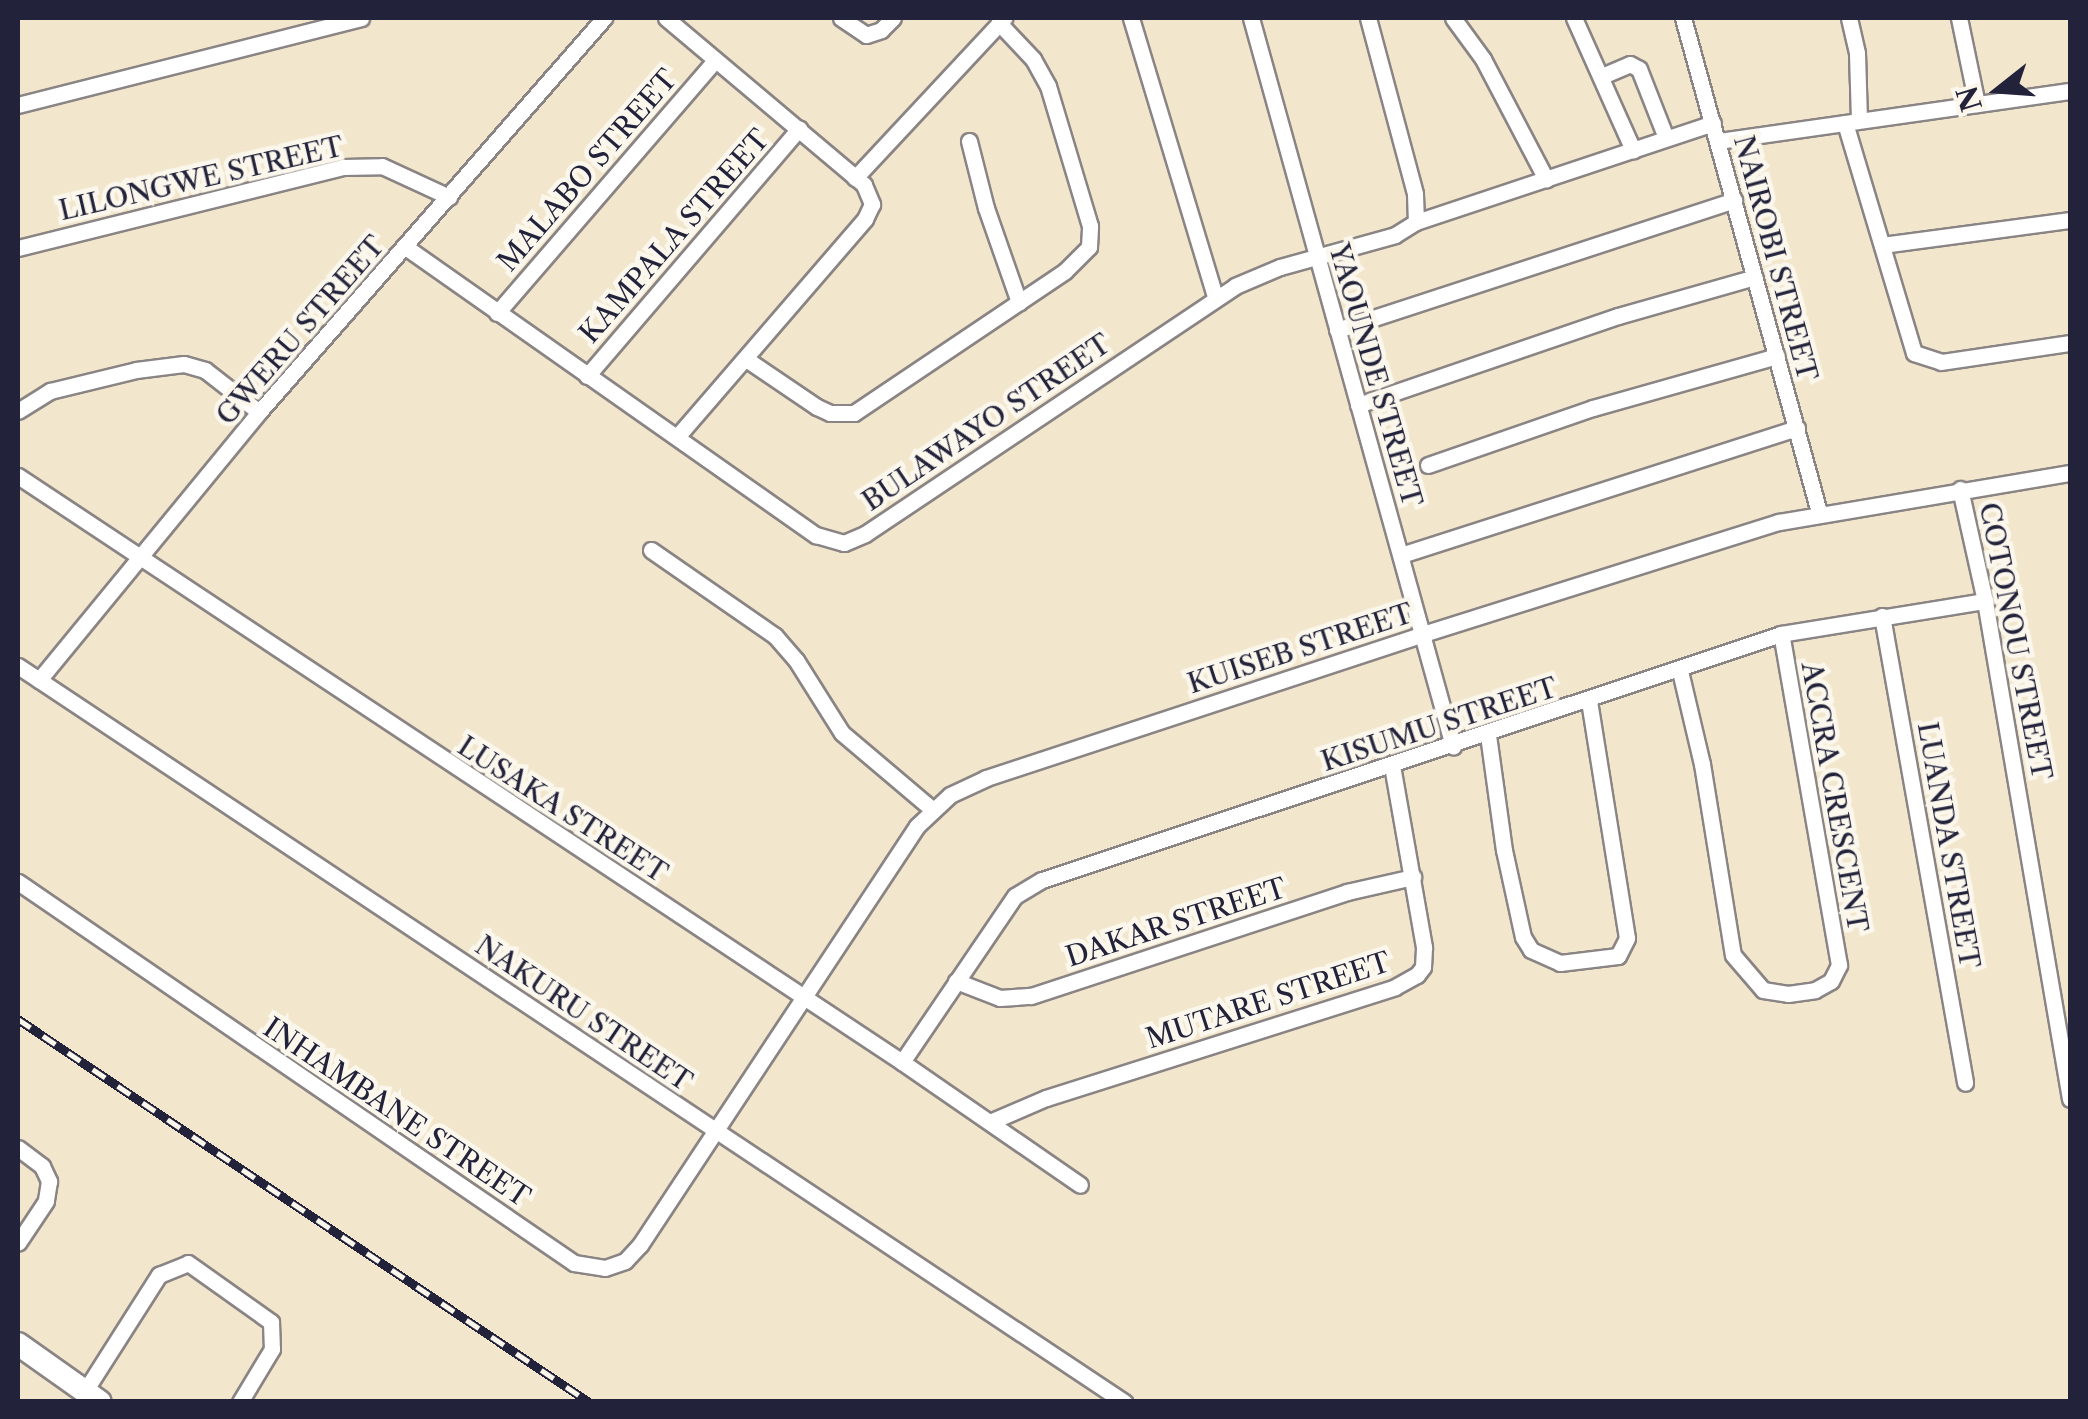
<!DOCTYPE html>
<html>
<head>
<meta charset="utf-8">
<style>
  body { margin:0 }
  #map { position:relative; width:2088px; height:1419px; overflow:hidden; background:#f2e6cc; font-family:"Libre Caslon Text",serif }
  div>[style] { position:absolute }
  .roads { filter:drop-shadow(2px 0 #8a8484) drop-shadow(-2px 0 #8a8484) drop-shadow(0 2px #8a8484) drop-shadow(0 -2px #8a8484) }
  .street>* { height:15px; margin:-7.5px; padding:0 7.5px; transform-origin:7.5px; border-radius:7.5px; background:#fff }
  .secondary>* { height:22px; margin:-11px; padding:0 11px; transform-origin:11px; border-radius:11px; background:#fff }
  .rail>* { height:9px; margin-top:-4.5px; transform-origin:0; background:repeating-linear-gradient(90deg,#fbf7ec 0 15px,#22223b 0 30px); box-sizing:border-box; border-block:2px solid #22223b }
  span { translate:-50% -50%; white-space:nowrap; text-align:center; line-height:1.15; -webkit-text-stroke:9px #fbf7ec; paint-order:stroke }
  .street-label { font-size:28px; color:#22223b }
  .frame { position:absolute; inset:0; border:20px solid #22223b; pointer-events:none }
  .north { position:absolute; left:1948px; top:40px; width:100px; height:100px; -webkit-text-stroke:8px #fbf7ec; paint-order:stroke; rotate:253deg; font-size:28px; font-weight:700; line-height:40px; text-align:center; color:#22223b }
  .north::after { content:''; display:block; margin:auto; width:35px; height:45px; background:#22223b; clip-path:polygon(50% 0,100% 100%,50% 72%,0 100%) }
</style>
</head>
<body>
<div id="map">
  <div class="roads">
    <div class="street">
      <i style="left:666px;top:18px;width:259px;rotate:40.1deg"></i>
      <i style="left:864px;top:185px;width:21px;rotate:67deg"></i>
      <i style="left:872px;top:204px;width:17px;rotate:115deg"></i>
      <i style="left:865px;top:219px;width:288px;rotate:130.8deg"></i>
      <i style="left:841px;top:18px;width:30px;rotate:34deg"></i>
      <i style="left:866px;top:35px;width:16px;rotate:-18deg"></i>
      <i style="left:881px;top:30px;width:17px;rotate:-45deg"></i>
      <i style="left:1131px;top:18px;width:290px;rotate:73.2deg"></i>
      <i style="left:1251px;top:18px;width:756px;rotate:74.49deg"></i>
      <i style="left:1368px;top:18px;width:182px;rotate:75deg"></i>
      <i style="left:1415px;top:194px;width:28px;rotate:88deg"></i>
      <i style="left:1453px;top:18px;width:51px;rotate:53.8deg"></i>
      <i style="left:1483px;top:59px;width:136px;rotate:62.3deg"></i>
      <i style="left:1574px;top:18px;width:145px;rotate:65.9deg"></i>
      <i style="left:1683px;top:18px;width:512px;rotate:74.61deg"></i>
      <i style="left:1849px;top:18px;width:36px;rotate:77deg"></i>
      <i style="left:1857px;top:53px;width:67px;rotate:88.3deg"></i>
      <i style="left:1959px;top:18px;width:88px;rotate:78.2deg"></i>
      <i style="left:1602px;top:76px;width:30px;rotate:-23deg"></i>
      <i style="left:1630px;top:64px;width:10px;rotate:29deg"></i>
      <i style="left:1639px;top:69px;width:74px;rotate:68.6deg"></i>
      <i style="left:18px;top:105px;width:354px;rotate:-14.2deg"></i>
      <i style="left:1845px;top:123px;width:240px;rotate:73.3deg"></i>
      <i style="left:1914px;top:353px;width:28px;rotate:18deg"></i>
      <i style="left:1941px;top:362px;width:130px;rotate:-8.4deg"></i>
      <i style="left:969px;top:141px;width:69px;rotate:75.8deg"></i>
      <i style="left:986px;top:208px;width:100px;rotate:70.7deg"></i>
      <i style="left:1718px;top:141px;width:356px;rotate:-8.1deg"></i>
      <i style="left:855px;top:178px;width:219px;rotate:-47deg"></i>
      <i style="left:1882px;top:245px;width:190px;rotate:-7.6deg"></i>
      <i style="left:18px;top:248px;width:335px;rotate:-14deg"></i>
      <i style="left:343px;top:167px;width:39px;rotate:-1deg"></i>
      <i style="left:382px;top:166px;width:74px;rotate:24.8deg"></i>
      <i style="left:407px;top:248px;width:500px;rotate:35.1deg"></i>
      <i style="left:816px;top:535px;width:29px;rotate:16deg"></i>
      <i style="left:844px;top:543px;width:23px;rotate:-23deg"></i>
      <i style="left:865px;top:534px;width:445px;rotate:-33.8deg"></i>
      <i style="left:1235px;top:286px;width:49px;rotate:-22.9deg"></i>
      <i style="left:1280px;top:267px;width:119px;rotate:-15.5deg"></i>
      <i style="left:1395px;top:235px;width:25px;rotate:-32deg"></i>
      <i style="left:1416px;top:222px;width:313px;rotate:-18.4deg"></i>
      <i style="left:497px;top:313px;width:334px;rotate:-49.2deg"></i>
      <i style="left:1337px;top:330px;width:418px;rotate:-18.1deg"></i>
      <i style="left:746px;top:359px;width:86px;rotate:34.1deg"></i>
      <i style="left:817px;top:407px;width:14px;rotate:25deg"></i>
      <i style="left:830px;top:413px;width:24px"></i>
      <i style="left:854px;top:413px;width:254px;rotate:-33.9deg"></i>
      <i style="left:1065px;top:271px;width:34px;rotate:-45deg"></i>
      <i style="left:1089px;top:247px;width:21px;rotate:-87deg"></i>
      <i style="left:1090px;top:226px;width:146px;rotate:-106.7deg"></i>
      <i style="left:1048px;top:86px;width:31px;rotate:-119deg"></i>
      <i style="left:1033px;top:59px;width:50px;rotate:-133.4deg"></i>
      <i style="left:587px;top:376px;width:326px;rotate:-49.4deg"></i>
      <i style="left:1358px;top:405px;width:275px;rotate:-18.9deg"></i>
      <i style="left:1618px;top:316px;width:142px;rotate:-15.9deg"></i>
      <i style="left:18px;top:411px;width:38px;rotate:-32deg"></i>
      <i style="left:50px;top:391px;width:89px;rotate:-13.7deg"></i>
      <i style="left:136px;top:370px;width:48px;rotate:-7.1deg"></i>
      <i style="left:184px;top:364px;width:22px;rotate:16deg"></i>
      <i style="left:205px;top:370px;width:68px;rotate:37.9deg"></i>
      <i style="left:1428px;top:465px;width:175px;rotate:-19.1deg"></i>
      <i style="left:1593px;top:408px;width:191px;rotate:-15.8deg"></i>
      <i style="left:18px;top:476px;width:1061px;rotate:33.54deg"></i>
      <i style="left:902px;top:1062px;width:216px;rotate:34.6deg"></i>
      <i style="left:1960px;top:489px;width:115px;rotate:77.4deg"></i>
      <i style="left:1985px;top:601px;width:505px;rotate:80.31deg"></i>
      <i style="left:651px;top:550px;width:151px;rotate:34.7deg"></i>
      <i style="left:775px;top:636px;width:32px;rotate:49deg"></i>
      <i style="left:796px;top:660px;width:86px;rotate:57.8deg"></i>
      <i style="left:842px;top:733px;width:118px;rotate:40.2deg"></i>
      <i style="left:1401px;top:555px;width:416px;rotate:-17.8deg"></i>
      <i style="left:1882px;top:616px;width:474px;rotate:79.9deg"></i>
      <i style="left:18px;top:666px;width:1329px;rotate:33.64deg"></i>
      <i style="left:1680px;top:671px;width:96px;rotate:76.7deg"></i>
      <i style="left:1702px;top:764px;width:193px;rotate:80.8deg"></i>
      <i style="left:1733px;top:955px;width:46px;rotate:49.4deg"></i>
      <i style="left:1763px;top:990px;width:25px;rotate:9deg"></i>
      <i style="left:1788px;top:994px;width:27px;rotate:-8deg"></i>
      <i style="left:1815px;top:990px;width:18px;rotate:-29deg"></i>
      <i style="left:1831px;top:981px;width:18px;rotate:-63deg"></i>
      <i style="left:1839px;top:965px;width:336px;rotate:-99.9deg"></i>
      <i style="left:39px;top:680px;width:347px;rotate:-50.6deg"></i>
      <i style="left:259px;top:412px;width:524px;rotate:-48.79deg"></i>
      <i style="left:1488px;top:735px;width:116px;rotate:82.1deg"></i>
      <i style="left:1504px;top:850px;width:89px;rotate:77.7deg"></i>
      <i style="left:1523px;top:937px;width:15px;rotate:58deg"></i>
      <i style="left:1531px;top:950px;width:32px;rotate:24deg"></i>
      <i style="left:1560px;top:963px;width:58px;rotate:-6.9deg"></i>
      <i style="left:1618px;top:956px;width:20px;rotate:-63deg"></i>
      <i style="left:1627px;top:938px;width:240px;rotate:-99.1deg"></i>
      <i style="left:18px;top:882px;width:674px;rotate:34.42deg"></i>
      <i style="left:574px;top:1263px;width:31px;rotate:9deg"></i>
      <i style="left:605px;top:1268px;width:21px;rotate:-19deg"></i>
      <i style="left:625px;top:1261px;width:22px;rotate:-47deg"></i>
      <i style="left:640px;top:1245px;width:502px;rotate:-56.53deg"></i>
      <i style="left:917px;top:826px;width:45px;rotate:-43.2deg"></i>
      <i style="left:950px;top:795px;width:40px;rotate:-25deg"></i>
      <i style="left:986px;top:778px;width:460px;rotate:-18.2deg"></i>
      <i style="left:1423px;top:634px;width:373px;rotate:-17.5deg"></i>
      <i style="left:1779px;top:522px;width:295px;rotate:-9.6deg"></i>
      <i style="left:956px;top:981px;width:47px;rotate:21.1deg"></i>
      <i style="left:1000px;top:998px;width:31px;rotate:-4deg"></i>
      <i style="left:1031px;top:996px;width:333px;rotate:-18.2deg"></i>
      <i style="left:1347px;top:892px;width:68px;rotate:-12.8deg"></i>
      <i style="left:902px;top:1062px;width:201px;rotate:-55.8deg"></i>
      <i style="left:1015px;top:896px;width:31px;rotate:-31deg"></i>
      <i style="left:1042px;top:880px;width:779px;rotate:-18.41deg"></i>
      <i style="left:1781px;top:634px;width:207px;rotate:-9.2deg"></i>
      <i style="left:990px;top:1122px;width:61px;rotate:-23.2deg"></i>
      <i style="left:1046px;top:1098px;width:366px;rotate:-17.6deg"></i>
      <i style="left:1395px;top:987px;width:25px;rotate:-29deg"></i>
      <i style="left:1417px;top:975px;width:10px;rotate:-53deg"></i>
      <i style="left:1423px;top:967px;width:20px;rotate:-87deg"></i>
      <i style="left:1424px;top:947px;width:184px;rotate:-100deg"></i>
      <i style="left:18px;top:1148px;width:30px;rotate:37deg"></i>
      <i style="left:42px;top:1166px;width:17px;rotate:65deg"></i>
      <i style="left:49px;top:1181px;width:20px;rotate:99deg"></i>
      <i style="left:46px;top:1201px;width:50px;rotate:123.7deg"></i>
      <i style="left:85px;top:1391px;width:138px;rotate:-57.5deg"></i>
      <i style="left:159px;top:1275px;width:31px;rotate:-22deg"></i>
      <i style="left:188px;top:1263px;width:102px;rotate:35.4deg"></i>
      <i style="left:271px;top:1322px;width:27px;rotate:88deg"></i>
      <i style="left:272px;top:1349px;width:62px;rotate:121.1deg"></i>
    </div>
    <div class="secondary">
      <i style="left:18px;top:1344px;width:100px;rotate:35.3deg"></i>
    </div>
  </div>
  <div class="rail">
    <i style="left:18px;top:1019px;width:688px;rotate:33.85deg"></i>
  </div>
  <div class="street-label">
    <span style="left:587px;top:170px;rotate:-49deg">MALABO STREET</span>
    <span style="left:201px;top:178px;rotate:-13deg">LILONGWE STREET</span>
    <span style="left:674px;top:236px;rotate:-49deg">KAMPALA STREET</span>
    <span style="left:1776px;top:258px;rotate:75deg">NAIROBI STREET</span>
    <span style="left:300px;top:330px;rotate:-49deg">GWERU STREET</span>
    <span style="left:1376px;top:375px;rotate:74deg">YAOUNDE STREET</span>
    <span style="left:986px;top:422px;rotate:-34deg">BULAWAYO STREET</span>
    <span style="left:2016px;top:641px;rotate:79deg">COTONOU STREET</span>
    <span style="left:1300px;top:648px;rotate:-18deg">KUISEB STREET</span>
    <span style="left:1439px;top:724px;rotate:-18deg">KISUMU STREET</span>
    <span style="left:1835px;top:797px;rotate:80deg">ACCRA CRESCENT</span>
    <span style="left:563px;top:809px;rotate:33deg">LUSAKA STREET</span>
    <span style="left:1949px;top:845px;rotate:80deg">LUANDA STREET</span>
    <span style="left:1176px;top:922px;rotate:-18deg">DAKAR STREET</span>
    <span style="left:1268px;top:1000px;rotate:-18deg">MUTARE STREET</span>
    <span style="left:584px;top:1013px;rotate:34deg">NAKURU STREET</span>
    <span style="left:397px;top:1112px;rotate:34deg">INHAMBANE STREET</span>
  </div>
  <div class="frame"></div>
  <div class="north">N</div>
</div>
</body>
</html>
